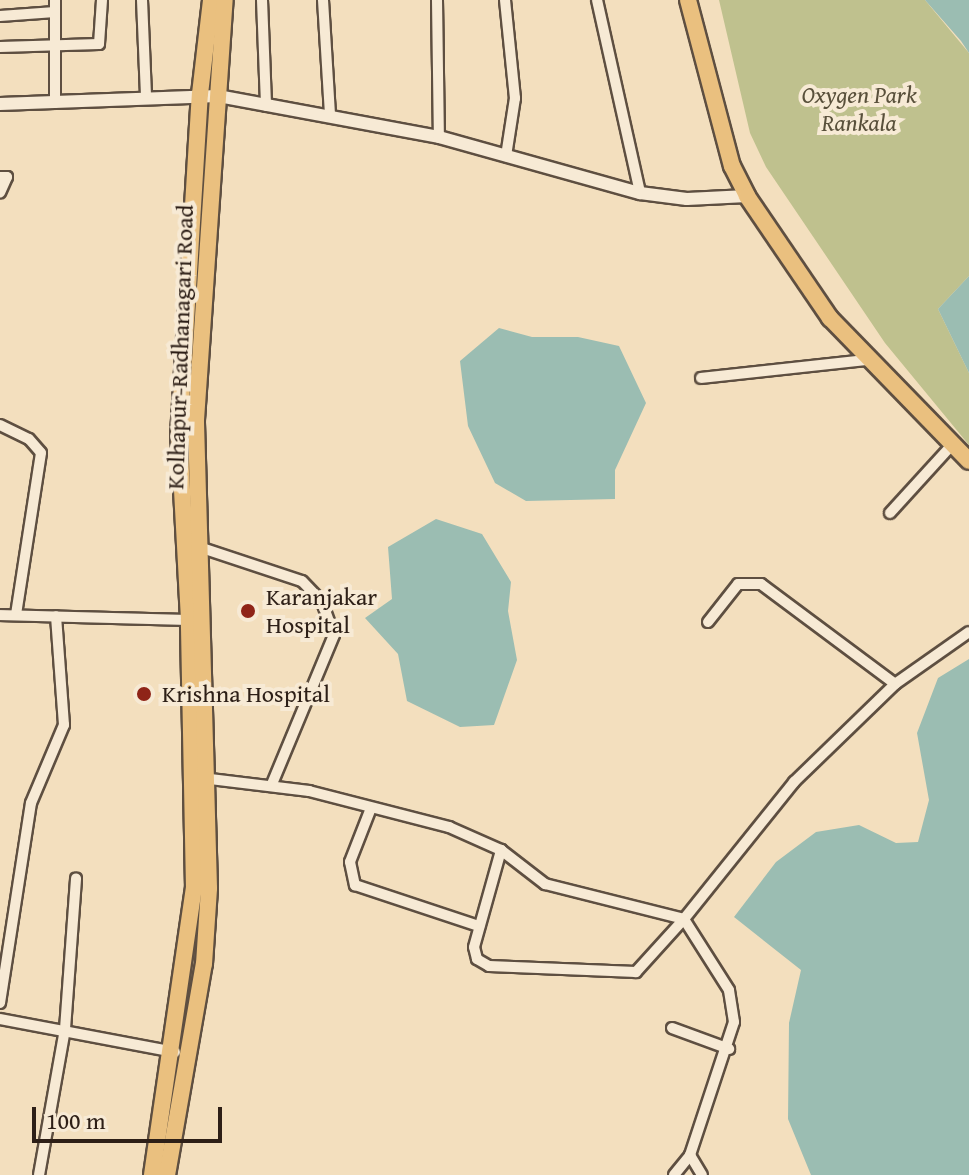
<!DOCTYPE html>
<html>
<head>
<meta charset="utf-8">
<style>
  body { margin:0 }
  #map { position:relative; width:969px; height:1175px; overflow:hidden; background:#f3dfbe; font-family:"Gentium Book Plus",serif }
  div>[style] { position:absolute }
  .green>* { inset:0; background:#bfc18e }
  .water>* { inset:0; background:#9bbdb2 }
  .roads { filter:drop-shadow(2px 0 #5e4f41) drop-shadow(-2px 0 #5e4f41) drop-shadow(0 2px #5e4f41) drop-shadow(0 -2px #5e4f41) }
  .minor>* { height:10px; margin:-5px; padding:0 5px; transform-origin:5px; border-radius:5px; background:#f7ead5 }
  .tertiary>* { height:12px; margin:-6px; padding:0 6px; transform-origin:6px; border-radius:6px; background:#f7ead5 }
  .primary>* { height:16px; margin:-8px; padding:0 8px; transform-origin:8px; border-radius:8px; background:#eac07f }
  .dots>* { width:22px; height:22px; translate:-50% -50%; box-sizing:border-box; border:4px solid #f7ead5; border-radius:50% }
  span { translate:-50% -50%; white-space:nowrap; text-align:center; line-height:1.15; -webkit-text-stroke:8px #f7ead5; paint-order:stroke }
  .park-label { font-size:24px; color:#59503b; font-style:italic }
  .street-label { font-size:24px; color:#2d1f17 }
  .poi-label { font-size:24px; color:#2d1f17 }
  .left { translate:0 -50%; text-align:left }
  .scale { position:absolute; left:32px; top:1107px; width:190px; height:36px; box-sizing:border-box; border:4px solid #2d1f17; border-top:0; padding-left:10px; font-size:24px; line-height:28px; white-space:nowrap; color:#2d1f17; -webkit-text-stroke:6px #f7ead5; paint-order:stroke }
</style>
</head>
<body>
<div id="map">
  <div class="green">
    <i style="clip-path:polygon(719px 0,925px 0,969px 53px,969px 276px,938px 309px,969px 373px,969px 445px,885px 343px,766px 167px,750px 133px)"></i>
  </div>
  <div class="water">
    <i style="clip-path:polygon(925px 0,969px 0,969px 53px,961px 41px)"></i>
    <i style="clip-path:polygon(969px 276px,969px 373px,938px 309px)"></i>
    <i style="clip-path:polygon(499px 328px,532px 337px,578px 337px,619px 346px,646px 403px,615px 470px,615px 499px,526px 501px,495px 483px,468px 426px,460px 361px)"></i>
    <i style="clip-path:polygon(436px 519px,482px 534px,511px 582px,508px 611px,517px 660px,494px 725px,460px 727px,407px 701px,398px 654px,365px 618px,392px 599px,388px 547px)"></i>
    <i style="clip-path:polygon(969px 659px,969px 1175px,811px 1175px,788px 1119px,789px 1023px,801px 970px,734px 917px,776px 862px,816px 832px,859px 825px,896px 843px,918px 842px,929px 800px,917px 733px,938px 678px)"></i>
  </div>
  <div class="roads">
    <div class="minor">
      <i style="left:55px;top:0;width:103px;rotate:90deg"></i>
      <i style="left:142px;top:0;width:97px;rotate:87.6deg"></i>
      <i style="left:262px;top:0;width:106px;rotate:87.8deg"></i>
      <i style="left:323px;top:0;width:115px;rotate:86.5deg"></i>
      <i style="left:437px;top:0;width:137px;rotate:89.2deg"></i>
      <i style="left:505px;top:0;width:99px;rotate:84.2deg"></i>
      <i style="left:515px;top:98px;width:59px;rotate:98.8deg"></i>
      <i style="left:597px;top:0;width:198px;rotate:77.4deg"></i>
      <i style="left:0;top:16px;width:55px;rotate:-4.2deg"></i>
      <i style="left:0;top:47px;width:99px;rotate:-1.7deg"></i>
      <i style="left:99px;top:44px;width:44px;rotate:-86.1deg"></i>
      <i style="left:0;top:177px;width:7px"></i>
      <i style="left:7px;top:177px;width:17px;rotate:114deg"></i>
      <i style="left:701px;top:378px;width:168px;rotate:-6.2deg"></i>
      <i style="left:0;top:425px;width:32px;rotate:26deg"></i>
      <i style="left:29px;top:439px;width:18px;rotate:49deg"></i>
      <i style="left:41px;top:453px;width:164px;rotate:98.8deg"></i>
      <i style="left:890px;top:513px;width:91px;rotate:-47.7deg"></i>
      <i style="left:199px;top:547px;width:108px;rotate:18.3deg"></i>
      <i style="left:302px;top:581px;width:29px;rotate:46deg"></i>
      <i style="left:322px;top:602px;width:35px;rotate:70deg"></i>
      <i style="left:334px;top:635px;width:161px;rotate:112.6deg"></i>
      <i style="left:0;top:615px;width:193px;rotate:1.5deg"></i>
      <i style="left:708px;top:622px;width:48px;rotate:-51.7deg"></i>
      <i style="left:738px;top:584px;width:23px"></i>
      <i style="left:761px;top:584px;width:167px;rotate:36.7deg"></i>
      <i style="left:202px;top:778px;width:108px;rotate:6.9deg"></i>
      <i style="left:309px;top:791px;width:145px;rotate:14.4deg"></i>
      <i style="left:449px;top:827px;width:57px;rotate:23.9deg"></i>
      <i style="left:501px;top:850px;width:56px;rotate:37.7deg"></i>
      <i style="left:545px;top:884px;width:143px;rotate:14.1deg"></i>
      <i style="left:684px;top:919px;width:72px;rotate:132.2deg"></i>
      <i style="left:636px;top:972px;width:147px;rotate:-177.7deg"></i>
      <i style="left:489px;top:966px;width:14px;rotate:-150deg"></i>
      <i style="left:477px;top:959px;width:12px;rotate:-104deg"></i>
      <i style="left:474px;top:947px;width:101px;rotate:-74.4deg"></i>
      <i style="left:371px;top:808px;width:58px;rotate:111.3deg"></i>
      <i style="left:350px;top:862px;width:24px;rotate:78deg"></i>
      <i style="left:355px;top:885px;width:131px;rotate:18.3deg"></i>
      <i style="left:0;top:1003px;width:202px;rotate:-81.2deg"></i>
      <i style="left:31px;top:803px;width:85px;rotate:-67.1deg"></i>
      <i style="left:64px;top:725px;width:109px;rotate:-94.2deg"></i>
      <i style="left:0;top:1019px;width:178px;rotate:10.7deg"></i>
      <i style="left:672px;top:1028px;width:61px;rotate:20.2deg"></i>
      <i style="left:690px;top:1155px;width:140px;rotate:-71.7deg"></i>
      <i style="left:734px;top:1022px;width:32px;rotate:-99deg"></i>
      <i style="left:729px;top:990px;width:84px;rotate:-122.4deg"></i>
      <i style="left:684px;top:919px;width:176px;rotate:-51.2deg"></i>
      <i style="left:794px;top:782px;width:141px;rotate:-44.1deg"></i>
      <i style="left:895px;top:684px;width:90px;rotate:-35.1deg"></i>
      <i style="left:39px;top:1175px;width:148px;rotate:-79.9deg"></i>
      <i style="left:65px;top:1029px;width:151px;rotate:-85.8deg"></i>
      <i style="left:674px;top:1175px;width:26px;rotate:-51deg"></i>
      <i style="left:690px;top:1155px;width:23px;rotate:59deg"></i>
    </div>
    <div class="tertiary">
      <i style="left:0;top:104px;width:218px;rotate:-2.1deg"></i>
      <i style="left:218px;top:96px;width:225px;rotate:10.5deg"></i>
      <i style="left:439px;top:137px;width:209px;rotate:15.6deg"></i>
      <i style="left:640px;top:193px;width:47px;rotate:7.3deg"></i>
      <i style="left:687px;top:199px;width:60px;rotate:-2.9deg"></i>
    </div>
    <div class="primary">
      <i style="left:688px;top:0;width:172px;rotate:75.2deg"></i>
      <i style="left:732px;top:166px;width:34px;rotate:63deg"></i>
      <i style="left:747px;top:196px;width:148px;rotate:55.8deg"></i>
      <i style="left:830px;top:318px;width:199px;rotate:45.8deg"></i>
      <i style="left:152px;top:1175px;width:290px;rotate:-81.7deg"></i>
      <i style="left:194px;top:888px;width:269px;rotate:-91.1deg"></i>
      <i style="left:189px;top:619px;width:184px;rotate:-93.1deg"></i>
      <i style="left:179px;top:435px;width:342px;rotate:-86.5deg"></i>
      <i style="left:200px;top:94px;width:95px;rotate:-83.3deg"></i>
      <i style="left:167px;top:1175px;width:214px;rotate:-80.1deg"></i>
      <i style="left:204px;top:964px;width:76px;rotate:-86.2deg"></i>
      <i style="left:209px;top:888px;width:468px;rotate:-91.6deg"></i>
      <i style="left:196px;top:420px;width:421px;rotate:-86.1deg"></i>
    </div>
  </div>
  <div class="dots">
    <i style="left:248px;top:611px;background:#8f2418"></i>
    <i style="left:144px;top:694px;background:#8f2418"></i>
  </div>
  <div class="park-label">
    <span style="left:859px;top:109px">Oxygen Park<br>Rankala</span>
  </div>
  <div class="street-label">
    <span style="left:180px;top:347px;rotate:-88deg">Kolhapur-Radhanagari Road</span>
  </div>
  <div class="poi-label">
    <span class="left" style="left:266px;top:611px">Karanjakar<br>Hospital</span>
    <span class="left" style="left:162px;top:694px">Krishna Hospital</span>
  </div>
  <div class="scale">100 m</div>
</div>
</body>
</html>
